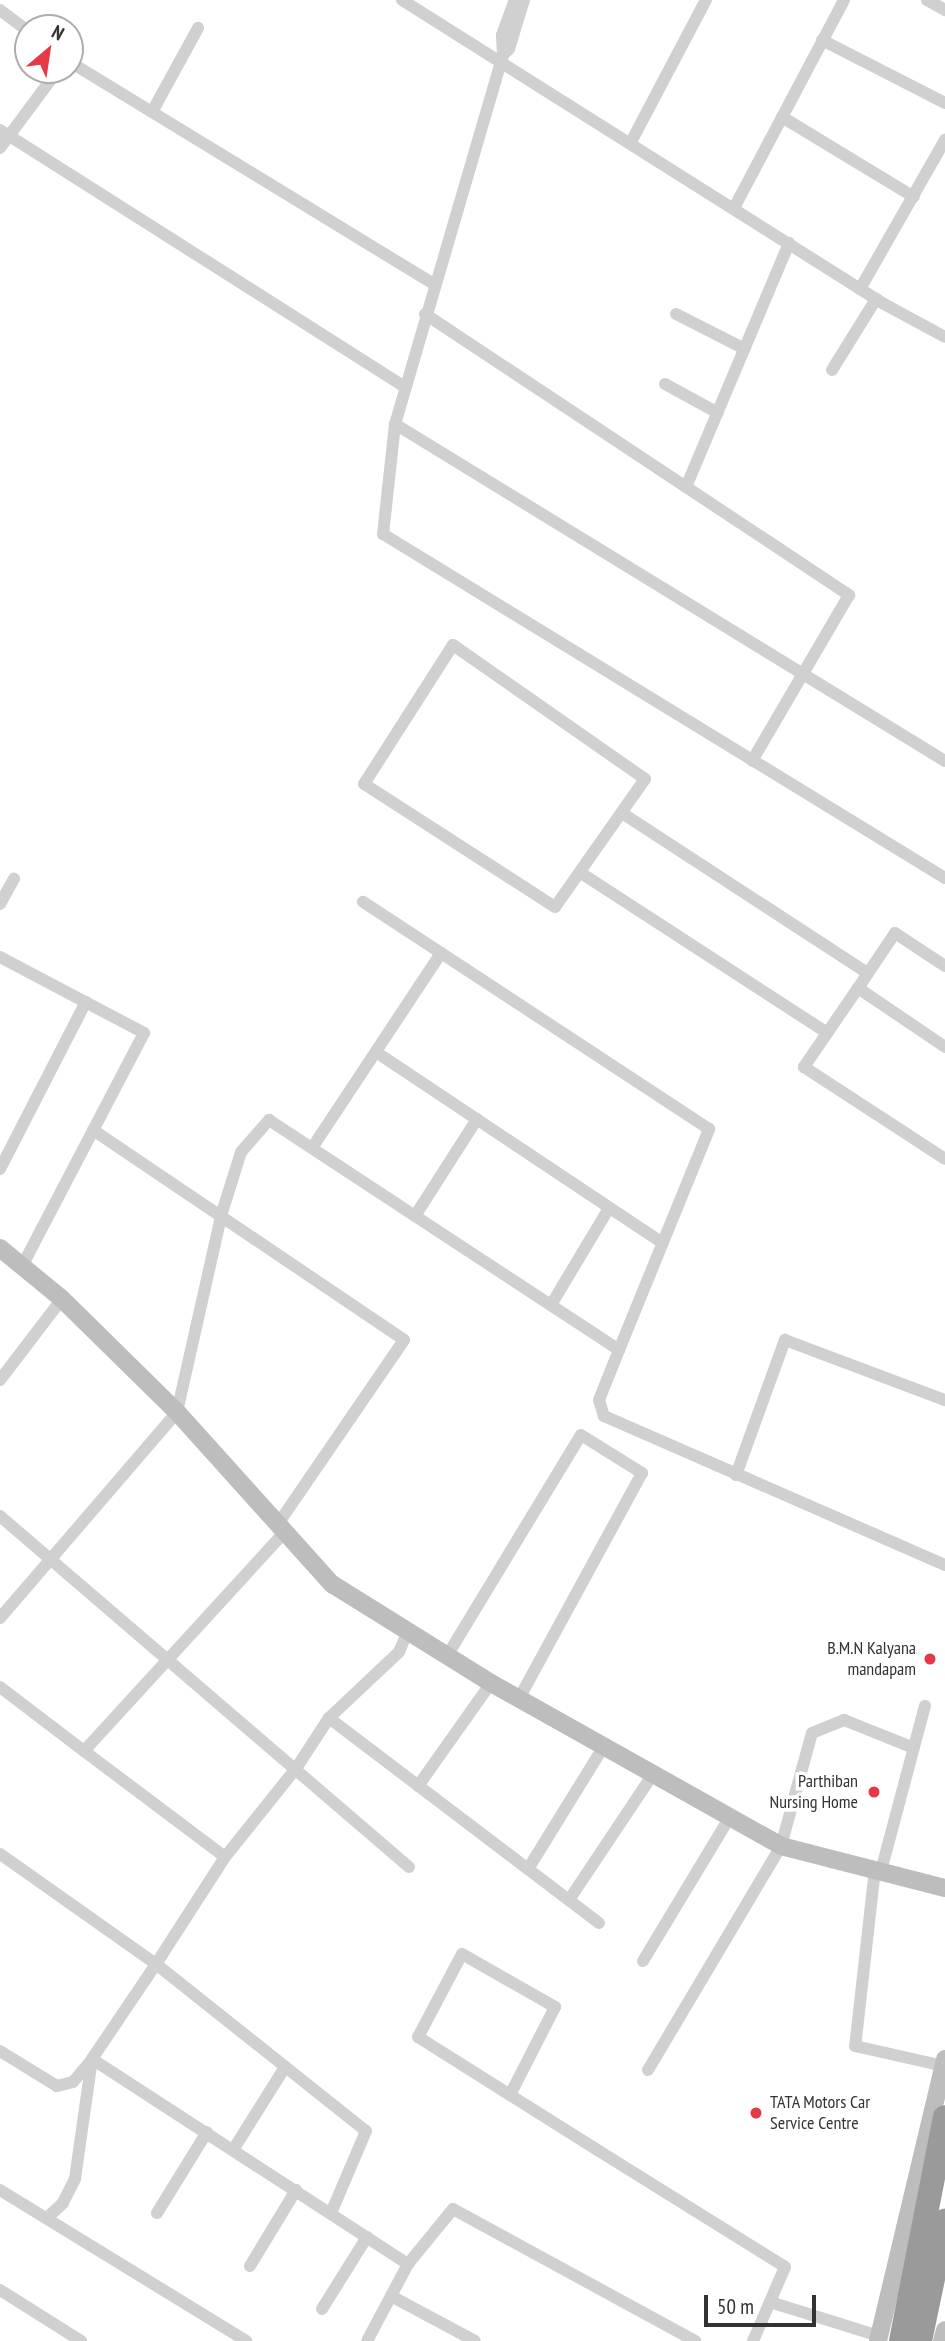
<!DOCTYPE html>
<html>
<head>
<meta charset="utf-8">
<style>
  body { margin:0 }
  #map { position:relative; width:945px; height:2341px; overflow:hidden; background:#fff; font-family:"PT Sans Narrow",sans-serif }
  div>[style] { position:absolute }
  .street>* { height:12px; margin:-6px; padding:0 6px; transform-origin:6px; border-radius:6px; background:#d0d0d0 }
  .secondary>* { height:18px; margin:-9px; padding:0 9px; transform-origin:9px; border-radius:9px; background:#bdbdbd }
  .highway>* { height:24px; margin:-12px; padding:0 12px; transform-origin:12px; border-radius:12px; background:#9a9a9a }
  .dots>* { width:19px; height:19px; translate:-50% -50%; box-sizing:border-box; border:4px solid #fff; border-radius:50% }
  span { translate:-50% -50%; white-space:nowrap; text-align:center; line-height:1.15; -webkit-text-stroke:7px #fff; paint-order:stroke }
  .poi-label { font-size:18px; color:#333 }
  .right { translate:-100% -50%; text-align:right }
  .left { translate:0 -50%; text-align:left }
  .north { position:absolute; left:14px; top:14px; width:70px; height:70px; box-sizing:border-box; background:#fff; border:2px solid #adadad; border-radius:50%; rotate:29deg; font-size:19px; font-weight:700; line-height:28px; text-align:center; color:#333 }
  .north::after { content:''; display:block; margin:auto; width:24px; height:32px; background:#e63946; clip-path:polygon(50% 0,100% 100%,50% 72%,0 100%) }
  .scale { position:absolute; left:704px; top:2295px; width:112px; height:32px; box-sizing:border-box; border:4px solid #333; border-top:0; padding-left:9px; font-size:21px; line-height:24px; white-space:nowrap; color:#333; -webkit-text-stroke:5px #fff; paint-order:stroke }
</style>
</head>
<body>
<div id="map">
  <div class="street">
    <i style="left:402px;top:0;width:570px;rotate:32.24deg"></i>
    <i style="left:884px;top:304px;width:69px;rotate:28.4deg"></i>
    <i style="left:524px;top:0;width:51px;rotate:107deg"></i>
    <i style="left:509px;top:49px;width:8px;rotate:135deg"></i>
    <i style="left:503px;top:55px;width:384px;rotate:106.3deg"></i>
    <i style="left:395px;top:424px;width:645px;rotate:31.5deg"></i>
    <i style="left:927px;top:0;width:21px;rotate:29deg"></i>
    <i style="left:0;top:10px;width:35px;rotate:37deg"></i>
    <i style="left:822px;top:40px;width:138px;rotate:27.1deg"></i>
    <i style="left:503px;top:55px;width:20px;rotate:-93deg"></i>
    <i style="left:502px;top:35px;width:37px;rotate:-70deg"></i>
    <i style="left:70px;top:62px;width:426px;rotate:31.4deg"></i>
    <i style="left:152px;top:112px;width:96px;rotate:-61.3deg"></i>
    <i style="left:782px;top:117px;width:154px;rotate:31.2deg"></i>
    <i style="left:0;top:130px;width:480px;rotate:32.4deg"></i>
    <i style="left:631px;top:142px;width:161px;rotate:-62.2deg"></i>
    <i style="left:0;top:148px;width:97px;rotate:-53.4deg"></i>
    <i style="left:734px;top:208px;width:235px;rotate:-62.1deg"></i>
    <i style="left:860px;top:289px;width:172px;rotate:-60.3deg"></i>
    <i style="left:425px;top:314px;width:509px;rotate:33.53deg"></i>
    <i style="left:849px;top:595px;width:192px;rotate:120.3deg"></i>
    <i style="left:676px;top:314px;width:77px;rotate:26.9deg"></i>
    <i style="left:832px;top:370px;width:84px;rotate:-58.2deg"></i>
    <i style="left:665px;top:384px;width:60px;rotate:28.7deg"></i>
    <i style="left:395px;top:424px;width:111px;rotate:96.2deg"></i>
    <i style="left:383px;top:534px;width:659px;rotate:31.47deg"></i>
    <i style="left:686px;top:487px;width:265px;rotate:-67.1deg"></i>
    <i style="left:453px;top:645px;width:234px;rotate:34.9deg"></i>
    <i style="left:645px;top:779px;width:156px;rotate:125.1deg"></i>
    <i style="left:555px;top:907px;width:227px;rotate:-147.2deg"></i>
    <i style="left:364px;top:784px;width:165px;rotate:-57.4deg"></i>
    <i style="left:622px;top:813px;width:293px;rotate:33.1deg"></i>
    <i style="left:581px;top:873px;width:293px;rotate:33deg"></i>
    <i style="left:0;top:904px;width:29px;rotate:-61deg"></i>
    <i style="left:0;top:957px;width:163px;rotate:27.8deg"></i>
    <i style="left:144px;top:1033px;width:263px;rotate:117.6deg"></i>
    <i style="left:945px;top:966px;width:60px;rotate:-146.6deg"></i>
    <i style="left:895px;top:933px;width:66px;rotate:123.9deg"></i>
    <i style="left:858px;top:988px;width:105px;rotate:34.1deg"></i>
    <i style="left:858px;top:988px;width:96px;rotate:124.4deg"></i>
    <i style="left:804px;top:1067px;width:168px;rotate:33.1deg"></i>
    <i style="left:376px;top:1052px;width:344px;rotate:33.7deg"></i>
    <i style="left:93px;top:1130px;width:375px;rotate:34deg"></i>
    <i style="left:404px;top:1340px;width:223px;rotate:124.4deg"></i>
    <i style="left:312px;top:1148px;width:234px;rotate:-56.5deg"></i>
    <i style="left:0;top:1169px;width:188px;rotate:-62.8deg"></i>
    <i style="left:415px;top:1216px;width:115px;rotate:-57.4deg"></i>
    <i style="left:551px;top:1305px;width:113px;rotate:-59.1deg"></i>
    <i style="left:619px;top:1350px;width:54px;rotate:111.8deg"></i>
    <i style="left:599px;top:1400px;width:17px;rotate:73deg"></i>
    <i style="left:604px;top:1416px;width:372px;rotate:23.6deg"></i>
    <i style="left:0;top:1380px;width:102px;rotate:-52.6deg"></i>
    <i style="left:736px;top:1475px;width:144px;rotate:-70.1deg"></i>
    <i style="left:785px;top:1340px;width:171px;rotate:20.6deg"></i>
    <i style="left:0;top:1516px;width:539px;rotate:40.64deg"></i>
    <i style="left:0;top:1618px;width:272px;rotate:-49.3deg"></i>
    <i style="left:177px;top:1412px;width:201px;rotate:-77.3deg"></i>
    <i style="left:221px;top:1216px;width:67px;rotate:-72.6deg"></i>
    <i style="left:241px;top:1152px;width:43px;rotate:-48.8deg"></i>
    <i style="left:269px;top:1120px;width:419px;rotate:33.3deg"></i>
    <i style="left:619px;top:1350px;width:239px;rotate:-67.8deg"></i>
    <i style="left:709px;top:1129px;width:414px;rotate:-146.7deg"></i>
    <i style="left:447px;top:1656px;width:258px;rotate:-58.8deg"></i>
    <i style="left:581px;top:1435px;width:72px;rotate:31.9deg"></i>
    <i style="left:642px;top:1473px;width:257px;rotate:118.6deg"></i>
    <i style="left:0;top:1687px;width:106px;rotate:37.3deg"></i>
    <i style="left:84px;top:1751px;width:296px;rotate:-47.5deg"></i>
    <i style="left:329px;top:1718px;width:96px;rotate:-43.3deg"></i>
    <i style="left:399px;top:1652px;width:23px;rotate:-67deg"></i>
    <i style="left:84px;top:1751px;width:176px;rotate:36.9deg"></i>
    <i style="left:225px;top:1857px;width:115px;rotate:-51.3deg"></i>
    <i style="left:297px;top:1767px;width:59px;rotate:-56.9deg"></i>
    <i style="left:329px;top:1718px;width:339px;rotate:37.2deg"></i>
    <i style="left:418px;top:1786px;width:126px;rotate:-54.7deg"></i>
    <i style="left:0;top:1854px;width:191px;rotate:35.2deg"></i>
    <i style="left:156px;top:1964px;width:115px;rotate:124deg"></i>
    <i style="left:92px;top:2059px;width:121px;rotate:98.1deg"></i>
    <i style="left:75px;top:2179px;width:27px;rotate:117deg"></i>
    <i style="left:63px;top:2203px;width:22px;rotate:137deg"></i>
    <i style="left:225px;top:1857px;width:127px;rotate:122.8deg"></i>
    <i style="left:156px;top:1964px;width:268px;rotate:38.5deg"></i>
    <i style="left:366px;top:2131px;width:89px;rotate:113.1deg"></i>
    <i style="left:528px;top:1869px;width:145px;rotate:-58.3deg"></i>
    <i style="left:875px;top:1869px;width:178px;rotate:96.4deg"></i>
    <i style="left:855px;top:2046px;width:91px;rotate:12.7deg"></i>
    <i style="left:881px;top:1871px;width:171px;rotate:-75.1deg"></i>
    <i style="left:569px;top:1900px;width:151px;rotate:-56.3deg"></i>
    <i style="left:643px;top:1961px;width:168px;rotate:-58.9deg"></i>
    <i style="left:0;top:2051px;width:67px;rotate:31.6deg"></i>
    <i style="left:57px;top:2086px;width:16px;rotate:-14deg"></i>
    <i style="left:73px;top:2082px;width:30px;rotate:-50deg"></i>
    <i style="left:92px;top:2059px;width:377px;rotate:33deg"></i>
    <i style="left:408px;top:2264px;width:87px;rotate:118deg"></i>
    <i style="left:648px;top:2070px;width:261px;rotate:-59.3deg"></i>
    <i style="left:781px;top:1846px;width:117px;rotate:-74.7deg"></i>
    <i style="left:812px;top:1733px;width:35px;rotate:-22deg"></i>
    <i style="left:844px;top:1720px;width:75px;rotate:21.8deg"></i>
    <i style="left:510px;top:2095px;width:99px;rotate:-62.9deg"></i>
    <i style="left:555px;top:2007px;width:107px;rotate:-150.3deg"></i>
    <i style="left:462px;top:1954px;width:94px;rotate:117.9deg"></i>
    <i style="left:418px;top:2037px;width:109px;rotate:32.2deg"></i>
    <i style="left:510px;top:2095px;width:105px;rotate:32.2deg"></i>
    <i style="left:599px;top:2151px;width:219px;rotate:31.9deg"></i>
    <i style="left:785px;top:2267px;width:81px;rotate:113.4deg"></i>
    <i style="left:233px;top:2150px;width:98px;rotate:-57.9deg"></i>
    <i style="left:0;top:2190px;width:289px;rotate:31.5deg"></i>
    <i style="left:157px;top:2213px;width:95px;rotate:-58.3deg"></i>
    <i style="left:408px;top:2264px;width:71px;rotate:-50.7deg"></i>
    <i style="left:453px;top:2209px;width:276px;rotate:28.6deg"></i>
    <i style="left:250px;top:2266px;width:89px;rotate:-58.8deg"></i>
    <i style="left:0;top:2290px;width:96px;rotate:32.2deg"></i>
    <i style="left:391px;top:2296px;width:95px;rotate:28.2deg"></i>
    <i style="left:770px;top:2302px;width:114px;rotate:17.3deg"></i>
    <i style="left:322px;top:2309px;width:85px;rotate:-58deg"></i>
  </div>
  <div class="secondary">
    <i style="left:0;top:1248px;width:80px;rotate:39.4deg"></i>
    <i style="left:62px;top:1299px;width:161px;rotate:44.5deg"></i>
    <i style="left:177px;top:1412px;width:232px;rotate:48deg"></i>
    <i style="left:332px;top:1584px;width:187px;rotate:31.9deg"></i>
    <i style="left:491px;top:1683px;width:333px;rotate:29.3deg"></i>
    <i style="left:781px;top:1846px;width:169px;rotate:14.4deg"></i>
    <i style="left:878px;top:2341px;width:290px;rotate:-76.6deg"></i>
    <i style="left:942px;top:2341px;width:11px;rotate:-75deg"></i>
  </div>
  <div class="highway">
    <i style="left:901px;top:2341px;width:228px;rotate:-78.9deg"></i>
    <i style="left:920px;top:2341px;width:123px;rotate:-78.2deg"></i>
  </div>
  <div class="dots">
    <i style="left:930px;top:1659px;background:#e63946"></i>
    <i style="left:874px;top:1792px;background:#e63946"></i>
    <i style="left:756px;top:2113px;background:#e63946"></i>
  </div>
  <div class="poi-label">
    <span class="right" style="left:916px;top:1659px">B.M.N Kalyana<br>mandapam</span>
    <span class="right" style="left:858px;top:1792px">Parthiban<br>Nursing Home</span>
    <span class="left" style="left:770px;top:2113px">TATA Motors Car<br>Service Centre</span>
  </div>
  <div class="north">N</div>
  <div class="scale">50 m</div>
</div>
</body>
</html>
